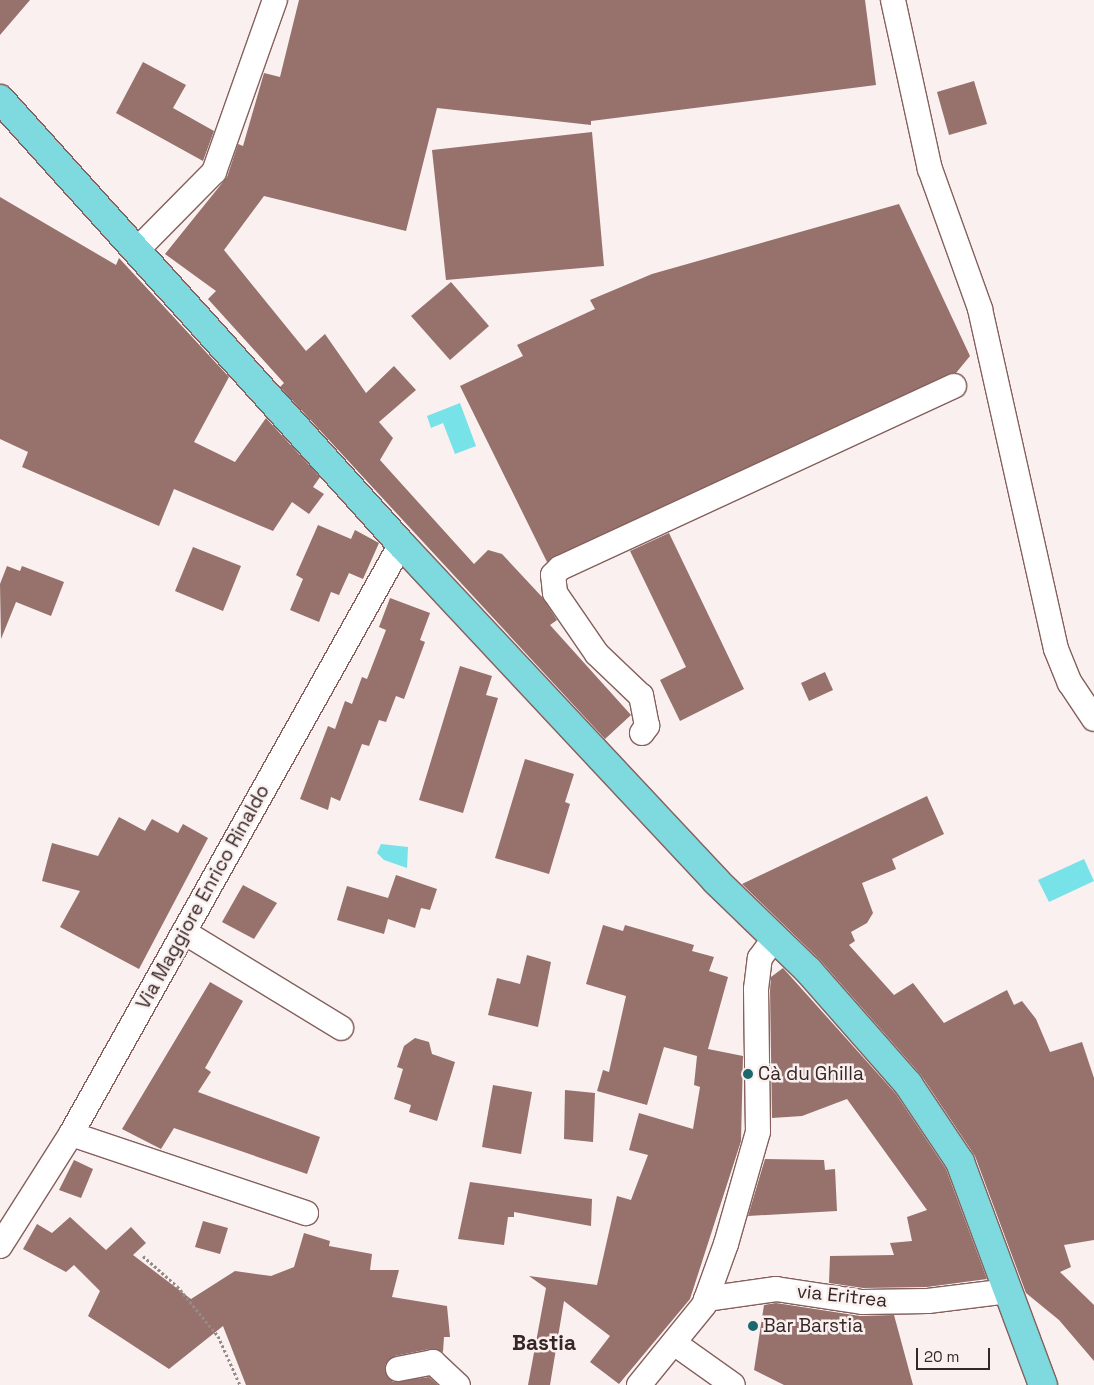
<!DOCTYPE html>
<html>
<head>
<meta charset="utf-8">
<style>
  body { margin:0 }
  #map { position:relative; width:1094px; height:1385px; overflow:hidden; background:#f9f0ef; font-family:"Space Grotesk",sans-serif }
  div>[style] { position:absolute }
  .water>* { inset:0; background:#77e2e7 }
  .building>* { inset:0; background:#97716c }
  .path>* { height:3px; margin-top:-1.5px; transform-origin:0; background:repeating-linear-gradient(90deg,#968988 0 2.5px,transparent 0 5px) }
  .roads { filter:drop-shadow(1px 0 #85605c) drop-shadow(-1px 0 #85605c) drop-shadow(0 1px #85605c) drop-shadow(0 -1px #85605c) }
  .minor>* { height:24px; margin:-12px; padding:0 12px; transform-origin:12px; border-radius:12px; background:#fff }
  .major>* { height:28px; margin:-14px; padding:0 14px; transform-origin:14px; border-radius:14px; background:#7edade }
  .dots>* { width:14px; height:14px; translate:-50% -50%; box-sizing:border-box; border:2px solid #f9f0ef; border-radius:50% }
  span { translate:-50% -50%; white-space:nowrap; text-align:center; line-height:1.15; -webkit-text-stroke:5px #f9f0ef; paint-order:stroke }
  .street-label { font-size:19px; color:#362624 }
  .poi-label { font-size:19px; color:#362624 }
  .left { translate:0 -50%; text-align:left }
  .quarter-label { font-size:21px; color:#362624; font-weight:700 }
  .scale { position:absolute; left:916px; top:1348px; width:74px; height:22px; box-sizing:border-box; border:2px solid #362624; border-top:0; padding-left:6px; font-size:15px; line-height:18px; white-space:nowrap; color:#362624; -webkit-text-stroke:4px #f9f0ef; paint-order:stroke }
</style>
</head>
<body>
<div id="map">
  <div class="water">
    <i style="clip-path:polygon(460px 403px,476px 446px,455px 454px,443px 423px,431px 428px,427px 416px)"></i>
    <i style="clip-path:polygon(381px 844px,408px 847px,407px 868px,384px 860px,377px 853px)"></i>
    <i style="clip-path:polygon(1084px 859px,1094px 881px,1049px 902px,1038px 880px)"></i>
  </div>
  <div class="building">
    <i style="clip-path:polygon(0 0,30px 0,0 35px)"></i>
    <i style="clip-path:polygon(299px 0,865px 0,876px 85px,591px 121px,591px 125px,437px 108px,406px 231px,264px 196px,224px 250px,306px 351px,325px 334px,366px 393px,394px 366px,416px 390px,379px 422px,393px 438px,380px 460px,474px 564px,488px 550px,502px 554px,543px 598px,557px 620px,550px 625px,631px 715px,605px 739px,280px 387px,284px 383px,208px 299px,216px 291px,165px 254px,227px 177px,238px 144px,243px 146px,264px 73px,280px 77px)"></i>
    <i style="clip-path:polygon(143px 62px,186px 85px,173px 108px,214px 131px,203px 161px,116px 113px)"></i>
    <i style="clip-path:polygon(974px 81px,987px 124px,949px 135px,937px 92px)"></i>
    <i style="clip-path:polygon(592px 132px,604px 266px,446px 280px,432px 150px)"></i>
    <i style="clip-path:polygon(0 197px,116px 265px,119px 258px,229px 377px,194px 442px,235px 462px,266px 418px,320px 477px,313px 487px,324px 494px,309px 514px,292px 502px,273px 531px,174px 489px,159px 526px,22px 467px,28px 452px,0 439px)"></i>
    <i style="clip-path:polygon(899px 204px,970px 356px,956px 373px,547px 562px,460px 386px,523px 356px,517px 345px,595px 309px,590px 300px,652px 274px)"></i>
    <i style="clip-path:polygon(451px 282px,489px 326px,450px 360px,411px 316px)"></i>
    <i style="clip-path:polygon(318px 525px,351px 539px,355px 530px,379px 543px,363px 579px,349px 573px,339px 595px,331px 592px,319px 622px,290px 610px,303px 579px,296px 575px)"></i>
    <i style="clip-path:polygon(669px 533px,744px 689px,680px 721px,660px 680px,686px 667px,630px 551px)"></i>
    <i style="clip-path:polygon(193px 547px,241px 566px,223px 611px,175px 591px)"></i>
    <i style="clip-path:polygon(7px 566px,20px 571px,22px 566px,64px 582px,51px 616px,16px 602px,1px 639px,0 584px)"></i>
    <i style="clip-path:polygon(390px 598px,430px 613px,420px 640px,425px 642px,404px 699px,396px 696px,386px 722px,379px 720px,369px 746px,362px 744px,340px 801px,331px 797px,328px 810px,300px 799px,328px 726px,335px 729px,345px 701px,352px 704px,362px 677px,367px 679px,386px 630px,379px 627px)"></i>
    <i style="clip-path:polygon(460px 666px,492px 676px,486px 695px,498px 698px,463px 813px,419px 800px)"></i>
    <i style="clip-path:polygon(825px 672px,833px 690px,809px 701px,801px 683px)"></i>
    <i style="clip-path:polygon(525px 759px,574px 774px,565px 802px,570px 804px,549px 874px,495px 858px)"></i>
    <i style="clip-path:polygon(927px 796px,944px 834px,892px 859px,896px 869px,862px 883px,873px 913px,867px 923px,851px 932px,855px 941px,849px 945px,894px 995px,913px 983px,944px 1023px,1007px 990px,1014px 1005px,1022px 1001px,1036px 1019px,1050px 1052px,1082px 1042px,1094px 1078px,1094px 1240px,1064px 1245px,1071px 1267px,1060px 1272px,1094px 1305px,1094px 1361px,1059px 1320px,1026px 1293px,975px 1156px,921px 1075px,820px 960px,742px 884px)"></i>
    <i style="clip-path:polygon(119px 817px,145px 831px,152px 819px,178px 833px,183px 824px,208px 838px,139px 969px,60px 927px,80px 891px,42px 881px,52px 843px,98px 856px)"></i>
    <i style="clip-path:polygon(396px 875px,437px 889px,430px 910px,421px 908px,415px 928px,388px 919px,384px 934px,337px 920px,347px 886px,388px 898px)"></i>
    <i style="clip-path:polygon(243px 885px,277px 903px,254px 939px,222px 922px)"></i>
    <i style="clip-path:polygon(603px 925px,623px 931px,625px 925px,694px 945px,692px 951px,714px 957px,709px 971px,728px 977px,708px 1049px,743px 1056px,741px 1141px,690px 1299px,619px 1384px,590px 1362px,610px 1336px,564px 1301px,550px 1385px,528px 1385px,546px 1288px,529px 1276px,597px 1285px,617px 1196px,631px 1200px,648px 1155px,629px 1150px,639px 1113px,693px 1129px,700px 1087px,694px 1085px,697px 1056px,664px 1047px,647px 1105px,597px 1091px,603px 1070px,609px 1072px,626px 996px,586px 984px)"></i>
    <i style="clip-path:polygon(527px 955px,551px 962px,538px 1027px,488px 1015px,497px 978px,520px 984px)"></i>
    <i style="clip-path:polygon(783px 968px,896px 1094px,946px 1169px,987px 1279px,927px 1287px,863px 1288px,829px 1283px,830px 1256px,894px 1255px,890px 1243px,912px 1241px,907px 1217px,927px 1210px,847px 1099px,802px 1116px,772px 1118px,770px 990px,771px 977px)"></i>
    <i style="clip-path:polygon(210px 982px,243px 1001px,205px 1068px,211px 1072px,198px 1092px,320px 1137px,307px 1174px,174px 1128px,161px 1149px,122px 1129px)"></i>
    <i style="clip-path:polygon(415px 1038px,429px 1042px,432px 1054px,455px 1062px,437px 1121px,409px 1112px,411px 1105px,394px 1099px,403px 1069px,397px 1067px,404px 1046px)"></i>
    <i style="clip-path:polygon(493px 1085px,532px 1092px,521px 1154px,482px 1147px)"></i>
    <i style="clip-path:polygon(565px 1090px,595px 1093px,593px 1142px,564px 1139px)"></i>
    <i style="clip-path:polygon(765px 1159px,824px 1160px,825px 1170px,835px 1169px,837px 1211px,748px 1216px)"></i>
    <i style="clip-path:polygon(74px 1160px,93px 1169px,81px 1198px,59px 1190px)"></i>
    <i style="clip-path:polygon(470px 1182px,592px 1199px,591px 1226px,514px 1212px,514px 1217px,508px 1217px,504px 1245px,458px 1239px)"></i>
    <i style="clip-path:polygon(70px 1217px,106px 1250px,131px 1227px,146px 1243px,133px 1255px,191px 1299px,235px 1271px,271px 1276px,294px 1267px,304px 1233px,330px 1241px,329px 1246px,372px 1254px,370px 1270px,399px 1270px,392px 1297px,447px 1306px,450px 1337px,444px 1337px,443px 1352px,430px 1349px,395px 1356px,385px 1365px,393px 1382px,429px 1377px,438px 1385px,246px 1385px,223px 1326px,169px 1369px,88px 1316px,100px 1291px,74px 1265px,66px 1272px,23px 1249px,37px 1224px,52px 1233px)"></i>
    <i style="clip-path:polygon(203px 1221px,228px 1228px,220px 1254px,195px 1247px)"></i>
    <i style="clip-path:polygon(776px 1303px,860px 1316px,894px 1315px,913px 1385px,784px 1385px,754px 1370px,764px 1305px)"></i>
  </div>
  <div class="path">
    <i style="left:143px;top:1256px;width:45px;rotate:41.4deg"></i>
    <i style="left:177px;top:1286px;width:65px;rotate:50.6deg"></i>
    <i style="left:218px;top:1336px;width:54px;rotate:65.8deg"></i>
  </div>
  <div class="roads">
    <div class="minor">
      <i style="left:893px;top:0;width:173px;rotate:77.7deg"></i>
      <i style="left:930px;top:169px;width:149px;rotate:70.3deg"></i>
      <i style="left:980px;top:309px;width:348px;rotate:77.4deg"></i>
      <i style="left:1056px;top:649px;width:37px;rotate:68deg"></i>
      <i style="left:1070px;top:683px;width:43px;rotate:56.3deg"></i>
      <i style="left:136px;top:251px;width:111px;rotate:-45.4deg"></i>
      <i style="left:214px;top:172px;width:182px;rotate:-70.5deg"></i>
      <i style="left:642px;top:733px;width:9px;rotate:-54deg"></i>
      <i style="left:647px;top:726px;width:31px;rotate:-101deg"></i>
      <i style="left:641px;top:696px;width:61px;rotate:-136.3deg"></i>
      <i style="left:597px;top:654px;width:74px;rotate:-124.5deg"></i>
      <i style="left:555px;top:593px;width:18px;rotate:-96deg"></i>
      <i style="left:553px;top:575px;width:10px;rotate:-45deg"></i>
      <i style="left:560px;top:568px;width:434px;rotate:-24.8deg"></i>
      <i style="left:184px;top:932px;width:184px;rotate:31.4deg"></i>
      <i style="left:71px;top:1134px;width:248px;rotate:18.6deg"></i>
      <i style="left:0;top:1246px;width:133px;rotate:-57.6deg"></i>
      <i style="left:71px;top:1134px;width:676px;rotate:-60.78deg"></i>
      <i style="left:706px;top:1299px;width:71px;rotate:-8.1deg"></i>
      <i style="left:776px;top:1289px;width:87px;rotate:8.6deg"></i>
      <i style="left:862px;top:1302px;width:66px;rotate:-0.9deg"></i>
      <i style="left:928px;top:1301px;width:81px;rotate:-7.1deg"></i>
      <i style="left:674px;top:1343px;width:72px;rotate:35.4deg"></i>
      <i style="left:398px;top:1369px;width:36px;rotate:-11deg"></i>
      <i style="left:433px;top:1362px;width:34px;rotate:43deg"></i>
      <i style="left:639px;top:1385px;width:103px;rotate:-50.9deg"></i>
      <i style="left:704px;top:1305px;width:65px;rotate:-70.2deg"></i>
      <i style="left:726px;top:1244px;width:116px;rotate:-74.1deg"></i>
      <i style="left:758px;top:1132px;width:143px;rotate:-90.8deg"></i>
      <i style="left:756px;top:989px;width:31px;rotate:-83deg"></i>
      <i style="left:760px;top:958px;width:26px;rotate:-54deg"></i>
    </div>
    <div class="major">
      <i style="left:0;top:99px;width:599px;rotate:47.98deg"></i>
      <i style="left:401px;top:544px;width:461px;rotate:46.9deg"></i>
      <i style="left:716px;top:881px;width:128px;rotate:44.1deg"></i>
      <i style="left:808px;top:970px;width:152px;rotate:48.7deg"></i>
      <i style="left:908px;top:1084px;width:94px;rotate:56.3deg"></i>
      <i style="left:960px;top:1162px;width:238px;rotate:69.6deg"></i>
    </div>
  </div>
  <div class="dots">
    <i style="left:748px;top:1074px;background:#1c696d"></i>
    <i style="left:753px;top:1326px;background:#1c696d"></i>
  </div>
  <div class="street-label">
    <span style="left:203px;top:897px;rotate:-61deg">Via Maggiore Enrico Rinaldo</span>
    <span style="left:842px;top:1296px;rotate:6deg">via Eritrea</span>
  </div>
  <div class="poi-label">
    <span class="left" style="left:758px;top:1074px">Cà du Ghilla</span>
    <span class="left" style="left:763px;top:1326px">Bar Barstia</span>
  </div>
  <div class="quarter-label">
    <span style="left:544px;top:1343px">Bastia</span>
  </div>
  <div class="scale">20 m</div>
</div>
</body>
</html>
